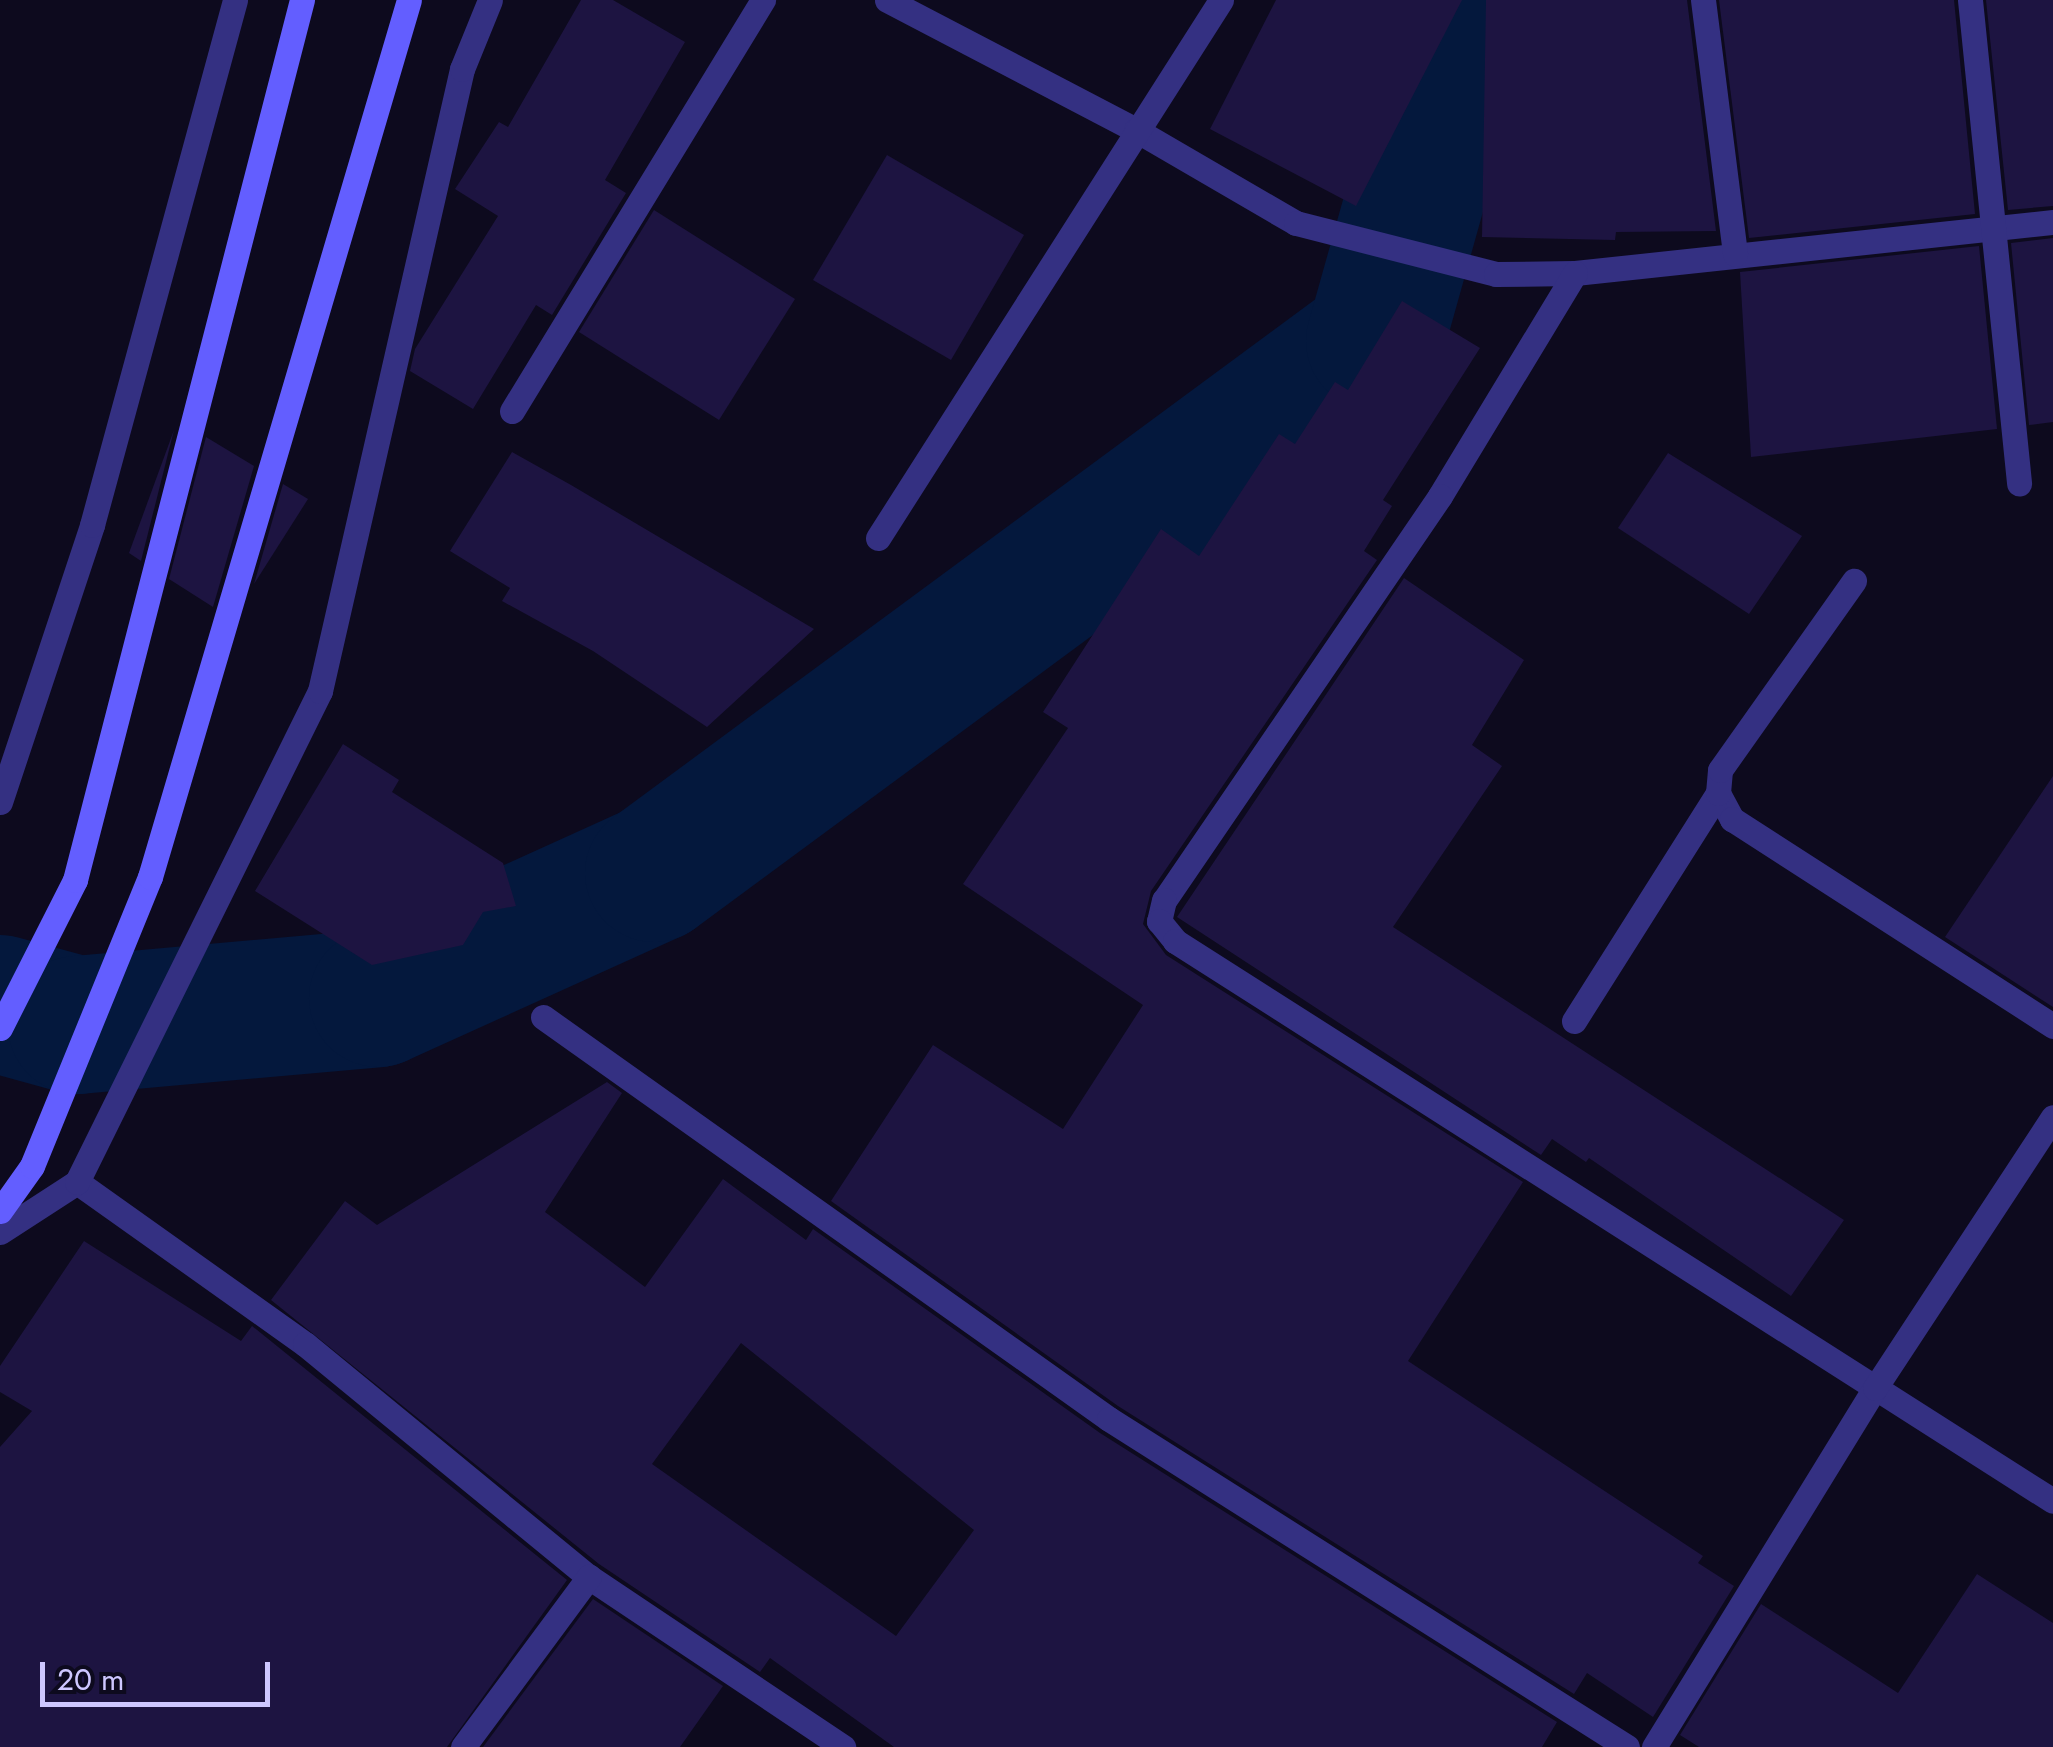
<!DOCTYPE html>
<html>
<head>
<meta charset="utf-8">
<style>
  body { margin:0 }
  #map { position:relative; width:2053px; height:1747px; overflow:hidden; background:#0d0a1e; font-family:Jost,sans-serif }
  div>[style] { position:absolute }
  .river>* { height:138px; margin:-69px; padding:0 69px; transform-origin:69px; border-radius:69px; background:#04183d }
  .building>* { inset:0; background:#1d1441 }
  .minor>* { height:25px; margin:-12.5px; padding:0 12.5px; transform-origin:12.5px; border-radius:12.5px; background:#343082 }
  .tertiary>* { height:25px; margin:-12.5px; padding:0 12.5px; transform-origin:12.5px; border-radius:12.5px; background:#343082 }
  .secondary>* { height:25px; margin:-12.5px; padding:0 12.5px; transform-origin:12.5px; border-radius:12.5px; background:#635eff }
  span { translate:-50% -50%; white-space:nowrap; text-align:center; line-height:1.15; -webkit-text-stroke:8px #0d0a1e; paint-order:stroke }
  .scale { position:absolute; left:40px; top:1662px; width:230px; height:45px; box-sizing:border-box; border:5px solid #cec7ff; border-top:0; padding-left:12px; font-size:30px; line-height:35px; white-space:nowrap; color:#cec7ff; -webkit-text-stroke:8px #0d0a1e; paint-order:stroke }
</style>
</head>
<body>
<div id="map">
  <div class="river">
    <i style="left:0;top:1004px;width:80px;rotate:15.3deg"></i>
    <i style="left:77px;top:1025px;width:302px;rotate:-5.1deg"></i>
    <i style="left:378px;top:998px;width:303px;rotate:-24.4deg"></i>
    <i style="left:654px;top:873px;width:896px;rotate:-36.42deg"></i>
    <i style="left:1375px;top:341px;width:354px;rotate:-74.3deg"></i>
  </div>
  <div class="building">
    <i style="clip-path:polygon(581px 0,613px 0,685px 42px,605px 180px,626px 193px,552px 315px,536px 305px,473px 409px,410px 371px,415px 349px,498px 216px,455px 189px,499px 122px,508px 127px)"></i>
    <i style="clip-path:polygon(1276px 0,1462px 0,1356px 206px,1210px 129px)"></i>
    <i style="clip-path:polygon(1486px 0,1687px 0,1716px 231px,1616px 232px,1615px 240px,1482px 237px)"></i>
    <i style="clip-path:polygon(1719px 0,1954px 0,1975px 214px,1749px 238px)"></i>
    <i style="clip-path:polygon(1986px 0,2053px 0,2053px 206px,2008px 210px)"></i>
    <i style="clip-path:polygon(887px 155px,1024px 235px,951px 360px,813px 280px)"></i>
    <i style="clip-path:polygon(654px 210px,795px 299px,719px 420px,579px 332px)"></i>
    <i style="clip-path:polygon(2053px 238px,2053px 422px,2029px 425px,2011px 243px)"></i>
    <i style="clip-path:polygon(1979px 246px,1997px 429px,1751px 457px,1740px 272px)"></i>
    <i style="clip-path:polygon(1402px 301px,1480px 348px,1383px 500px,1392px 506px,1364px 551px,1377px 560px,1151px 891px,1143px 924px,1166px 955px,1523px 1182px,1408px 1361px,1703px 1556px,1698px 1563px,1734px 1586px,1653px 1717px,1587px 1673px,1574px 1694px,1118px 1406px,831px 1201px,933px 1045px,1063px 1129px,1143px 1005px,963px 884px,1068px 728px,1043px 712px,1161px 529px,1199px 556px,1279px 434px,1295px 444px,1335px 382px,1348px 390px)"></i>
    <i style="clip-path:polygon(174px 430px,141px 561px,129px 553px)"></i>
    <i style="clip-path:polygon(206px 437px,254px 466px,213px 607px,169px 579px)"></i>
    <i style="clip-path:polygon(512px 452px,571px 485px,814px 629px,707px 727px,593px 651px,502px 601px,510px 588px,450px 551px)"></i>
    <i style="clip-path:polygon(1668px 453px,1802px 536px,1749px 614px,1618px 528px)"></i>
    <i style="clip-path:polygon(283px 484px,308px 499px,254px 584px)"></i>
    <i style="clip-path:polygon(1404px 578px,1524px 660px,1472px 745px,1502px 766px,1393px 927px,1844px 1220px,1791px 1296px,1589px 1158px,1586px 1162px,1552px 1139px,1541px 1155px,1177px 917px)"></i>
    <i style="clip-path:polygon(343px 744px,399px 780px,392px 792px,503px 863px,516px 906px,483px 912px,463px 945px,372px 965px,255px 891px)"></i>
    <i style="clip-path:polygon(2053px 776px,2053px 1007px,1945px 937px)"></i>
    <i style="clip-path:polygon(evenodd,607px 1082px,622px 1093px,545px 1212px,645px 1287px,723px 1179px,806px 1240px,813px 1229px,1100px 1433px,1557px 1722px,1542px 1747px,894px 1747px,770px 1658px,760px 1672px,599px 1564px,271px 1300px,345px 1201px,377px 1225px,607px 1082px,741px 1343px,974px 1530px,896px 1636px,652px 1464px,741px 1343px)"></i>
    <i style="clip-path:polygon(84px 1241px,241px 1341px,252px 1326px,567px 1580px,447px 1747px,0 1747px,0 1447px,32px 1411px,0 1392px,0 1366px)"></i>
    <i style="clip-path:polygon(1977px 1574px,2053px 1623px,2053px 1747px,1699px 1747px,1680px 1735px,1761px 1604px,1898px 1693px)"></i>
    <i style="clip-path:polygon(593px 1599px,723px 1686px,680px 1747px,483px 1747px)"></i>
  </div>
  <div class="minor">
    <i style="left:887px;top:0;width:281px;rotate:27.6deg"></i>
    <i style="left:1136px;top:130px;width:185px;rotate:30.2deg"></i>
    <i style="left:1296px;top:223px;width:206px;rotate:14.3deg"></i>
    <i style="left:1496px;top:274px;width:79px;rotate:-0.7deg"></i>
    <i style="left:1575px;top:273px;width:481px;rotate:-6.1deg"></i>
    <i style="left:1703px;top:0;width:256px;rotate:82.8deg"></i>
    <i style="left:1970px;top:0;width:486px;rotate:84.2deg"></i>
    <i style="left:1575px;top:273px;width:261px;rotate:121.2deg"></i>
    <i style="left:1440px;top:496px;width:489px;rotate:124.3deg"></i>
    <i style="left:1164px;top:900px;width:22px;rotate:103deg"></i>
    <i style="left:1159px;top:921px;width:26px;rotate:51deg"></i>
    <i style="left:1175px;top:941px;width:1041px;rotate:32.53deg"></i>
    <i style="left:512px;top:411px;width:482px;rotate:-58.6deg"></i>
    <i style="left:878px;top:538px;width:638px;rotate:-57.48deg"></i>
    <i style="left:1718px;top:793px;width:30px;rotate:62deg"></i>
    <i style="left:1732px;top:819px;width:382px;rotate:32.8deg"></i>
    <i style="left:543px;top:1017px;width:694px;rotate:35.38deg"></i>
    <i style="left:1109px;top:1419px;width:613px;rotate:32.34deg"></i>
    <i style="left:1574px;top:1021px;width:270px;rotate:-57.7deg"></i>
    <i style="left:1718px;top:793px;width:23px;rotate:-85deg"></i>
    <i style="left:1720px;top:770px;width:232px;rotate:-54.7deg"></i>
    <i style="left:77px;top:1182px;width:280px;rotate:35.4deg"></i>
    <i style="left:305px;top:1344px;width:367px;rotate:39.4deg"></i>
    <i style="left:589px;top:1577px;width:306px;rotate:33.8deg"></i>
    <i style="left:463px;top:1747px;width:212px;rotate:-53.5deg"></i>
    <i style="left:1654px;top:1747px;width:422px;rotate:-58.4deg"></i>
    <i style="left:1875px;top:1388px;width:324px;rotate:-56.7deg"></i>
  </div>
  <div class="tertiary">
    <i style="left:0;top:802px;width:292px;rotate:-71.6deg"></i>
    <i style="left:92px;top:525px;width:544px;rotate:-74.76deg"></i>
    <i style="left:0;top:1232px;width:92px;rotate:-33deg"></i>
    <i style="left:77px;top:1182px;width:548px;rotate:-63.67deg"></i>
    <i style="left:320px;top:691px;width:638px;rotate:-77.14deg"></i>
    <i style="left:462px;top:69px;width:74px;rotate:-67.9deg"></i>
  </div>
  <div class="secondary">
    <i style="left:0;top:1028px;width:166px;rotate:-63.1deg"></i>
    <i style="left:75px;top:880px;width:909px;rotate:-75.54deg"></i>
    <i style="left:0;top:1211px;width:55px;rotate:-54.6deg"></i>
    <i style="left:32px;top:1166px;width:312px;rotate:-67.8deg"></i>
    <i style="left:150px;top:877px;width:914px;rotate:-73.55deg"></i>
  </div>
  <div class="scale">20 m</div>
</div>
</body>
</html>
